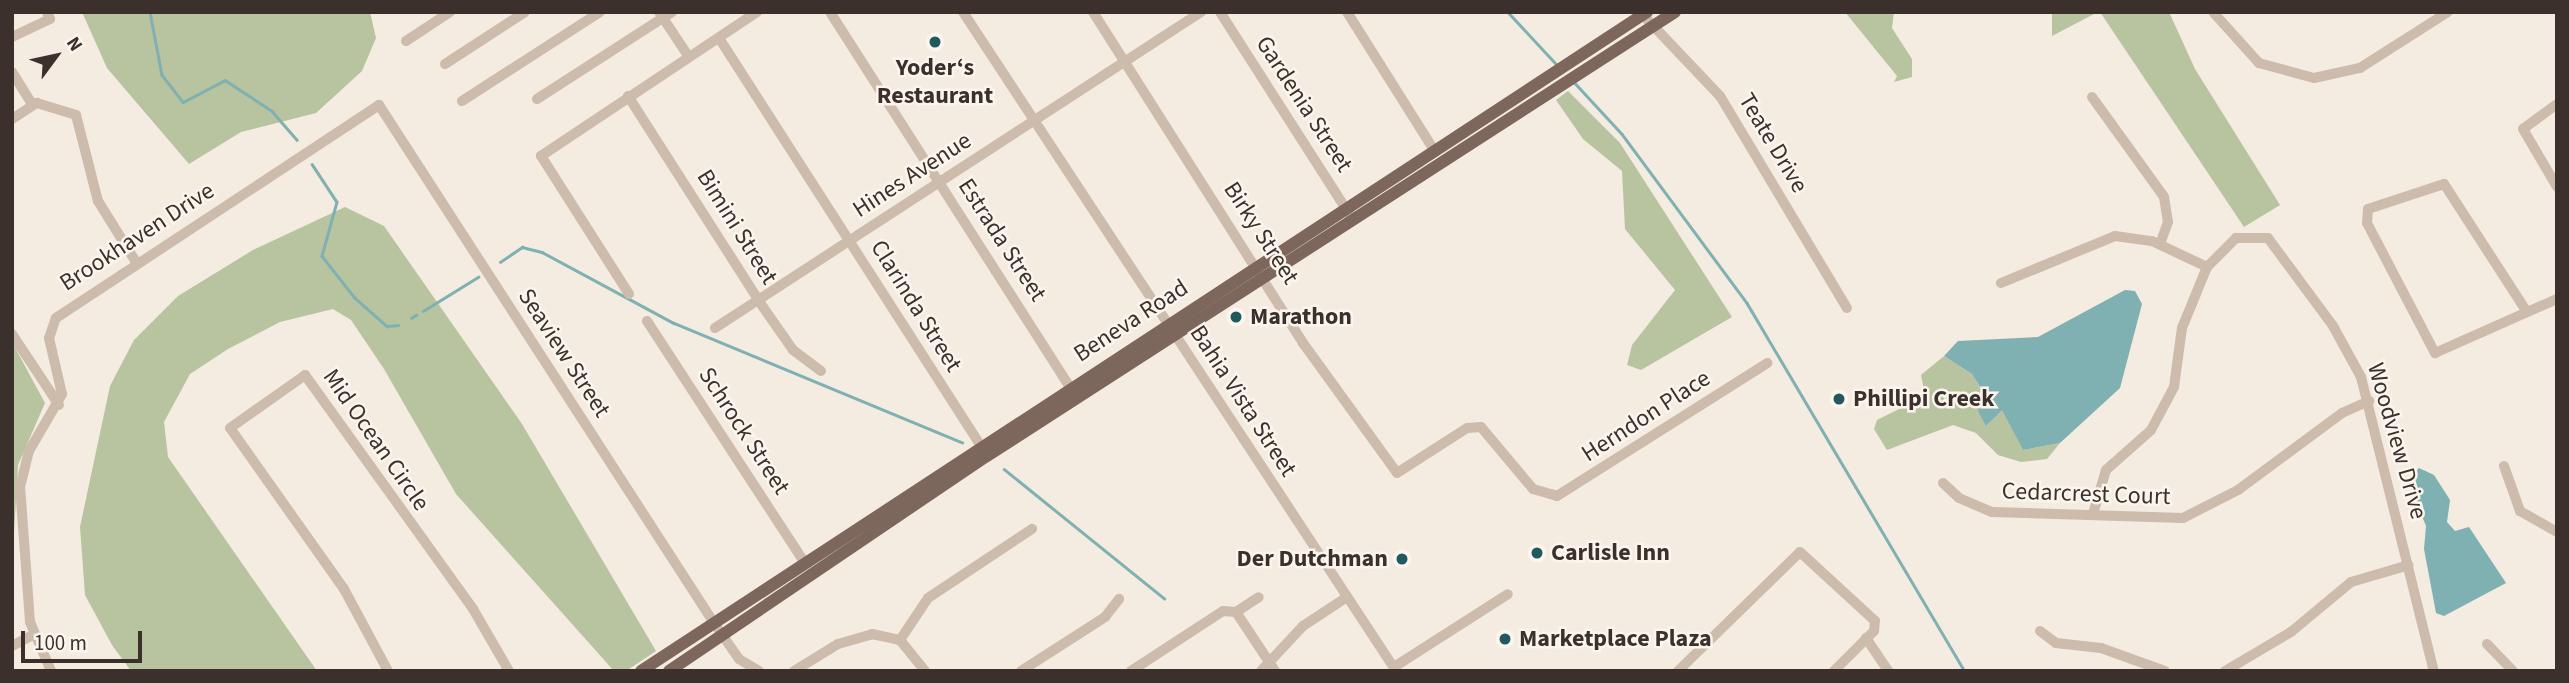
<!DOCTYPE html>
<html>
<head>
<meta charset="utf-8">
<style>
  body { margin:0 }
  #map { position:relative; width:2569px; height:683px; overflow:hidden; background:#f4ebe1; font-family:"Source Sans 3",sans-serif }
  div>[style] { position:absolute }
  .green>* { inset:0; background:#b8c4a0 }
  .water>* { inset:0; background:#7fb0b2 }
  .stream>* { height:2.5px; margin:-1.25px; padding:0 1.25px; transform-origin:1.25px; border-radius:1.25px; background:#7fb0b2 }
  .minor>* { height:10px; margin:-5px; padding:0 5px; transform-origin:5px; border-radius:5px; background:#cdbbac }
  .major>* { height:12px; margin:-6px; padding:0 6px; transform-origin:6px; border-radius:6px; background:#7d675c }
  .dots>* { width:19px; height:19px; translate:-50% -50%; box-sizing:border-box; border:4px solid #fbf5ee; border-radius:50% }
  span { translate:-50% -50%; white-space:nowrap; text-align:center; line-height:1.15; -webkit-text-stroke:5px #fbf5ee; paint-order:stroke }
  .poi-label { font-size:24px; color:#3b302b; font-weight:700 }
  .left { translate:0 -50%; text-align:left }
  .right { translate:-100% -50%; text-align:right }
  .street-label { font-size:24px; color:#3b302b }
  .frame { position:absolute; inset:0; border:14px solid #3b302b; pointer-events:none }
  .north { position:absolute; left:21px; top:21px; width:70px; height:70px; -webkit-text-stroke:5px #fbf5ee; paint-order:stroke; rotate:57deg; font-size:19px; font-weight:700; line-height:28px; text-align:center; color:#3b302b }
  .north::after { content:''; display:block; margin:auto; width:24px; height:32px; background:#3b302b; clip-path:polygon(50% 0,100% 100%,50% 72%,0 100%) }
  .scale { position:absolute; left:21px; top:631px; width:121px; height:32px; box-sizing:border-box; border:4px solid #3b302b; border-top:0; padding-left:9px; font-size:21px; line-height:24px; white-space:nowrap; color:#3b302b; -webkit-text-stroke:5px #fbf5ee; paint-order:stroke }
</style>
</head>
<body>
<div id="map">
  <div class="green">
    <i style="clip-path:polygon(82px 12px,370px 12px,376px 38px,362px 71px,316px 113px,241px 132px,189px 164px,107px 68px)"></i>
    <i style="clip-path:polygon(1845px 12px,1894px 12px,1892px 28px,1912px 59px,1912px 77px,1894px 82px,1897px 76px)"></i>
    <i style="clip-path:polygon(2052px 12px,2098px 12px,2052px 36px)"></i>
    <i style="clip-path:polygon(2100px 12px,2169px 12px,2195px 69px,2280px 205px,2244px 227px)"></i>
    <i style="clip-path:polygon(1568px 91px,1620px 143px,1732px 317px,1641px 370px,1627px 365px,1632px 345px,1675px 290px,1625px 229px,1622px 171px,1583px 139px,1556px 100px)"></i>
    <i style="clip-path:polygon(345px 207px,384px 226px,522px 424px,656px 651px,626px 671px,614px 671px,456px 494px,384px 369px,351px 320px,333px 309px,280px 322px,228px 349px,190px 374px,164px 422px,168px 457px,317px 671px,131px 671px,112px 645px,85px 595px,80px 527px,110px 386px,134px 340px,178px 296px,253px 250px)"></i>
    <i style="clip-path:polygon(12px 342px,45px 403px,18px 465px,12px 568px)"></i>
    <i style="clip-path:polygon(1944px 356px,1972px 374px,1986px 398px,1986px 426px,2002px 409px,2023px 450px,2060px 443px,2047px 459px,2021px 462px,1998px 455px,1976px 433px,1953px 425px,1887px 450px,1874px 429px,1877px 420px,1925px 396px,1921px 375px)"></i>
  </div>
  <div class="water">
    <i style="clip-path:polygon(2125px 290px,2135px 291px,2142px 304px,2120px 388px,2060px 443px,2023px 450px,2002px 410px,1986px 426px,1978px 411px,1986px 397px,1972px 374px,1944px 356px,1958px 341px,2038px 337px)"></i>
    <i style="clip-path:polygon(2419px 468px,2434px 475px,2450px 500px,2447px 522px,2455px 531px,2469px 527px,2506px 583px,2444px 616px,2436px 613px,2424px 549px,2426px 526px,2407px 480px)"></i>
  </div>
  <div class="stream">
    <i style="left:150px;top:12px;width:64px;rotate:79.2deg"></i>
    <i style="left:162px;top:75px;width:34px;rotate:52deg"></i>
    <i style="left:183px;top:102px;width:47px;rotate:-27.6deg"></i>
    <i style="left:225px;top:80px;width:56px;rotate:33.4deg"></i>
    <i style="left:272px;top:111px;width:38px;rotate:49deg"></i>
    <i style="left:1508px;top:12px;width:74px;rotate:47.2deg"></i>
    <i style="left:1575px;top:83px;width:69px;rotate:47.3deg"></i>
    <i style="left:1622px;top:134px;width:210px;rotate:53.5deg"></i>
    <i style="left:1747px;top:303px;width:428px;rotate:59.4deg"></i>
    <i style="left:312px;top:164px;width:45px;rotate:56.7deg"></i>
    <i style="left:337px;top:202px;width:56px;rotate:105.5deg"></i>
    <i style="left:322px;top:256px;width:53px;rotate:51.8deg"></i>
    <i style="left:355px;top:298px;width:43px;rotate:41.2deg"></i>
    <i style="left:387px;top:326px;width:11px;rotate:-5deg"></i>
    <i style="left:500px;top:262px;width:27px;rotate:-34deg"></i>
    <i style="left:522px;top:247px;width:21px;rotate:14deg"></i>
    <i style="left:542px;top:252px;width:150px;rotate:28.3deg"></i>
    <i style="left:674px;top:323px;width:312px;rotate:22.5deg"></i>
    <i style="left:423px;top:311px;width:65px;rotate:-31.7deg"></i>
    <i style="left:411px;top:318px;width:6px;rotate:-31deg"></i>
    <i style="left:1004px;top:469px;width:206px;rotate:38.9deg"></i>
  </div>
  <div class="minor">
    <i style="left:659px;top:12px;width:54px;rotate:56.3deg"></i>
    <i style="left:830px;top:12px;width:443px;rotate:57.4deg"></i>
    <i style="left:963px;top:12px;width:789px;rotate:56.69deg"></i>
    <i style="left:1093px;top:12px;width:392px;rotate:57.6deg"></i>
    <i style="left:1303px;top:343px;width:160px;rotate:54.1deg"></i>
    <i style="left:1397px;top:473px;width:83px;rotate:-32.7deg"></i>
    <i style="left:1467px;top:428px;width:14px;rotate:-4deg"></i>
    <i style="left:1481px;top:427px;width:81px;rotate:50deg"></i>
    <i style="left:1533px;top:489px;width:25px;rotate:16deg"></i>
    <i style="left:1557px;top:496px;width:249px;rotate:-32.3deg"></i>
    <i style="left:1220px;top:12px;width:241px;rotate:57.4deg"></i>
    <i style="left:1347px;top:12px;width:163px;rotate:57.8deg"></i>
    <i style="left:2213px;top:12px;width:69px;rotate:48deg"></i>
    <i style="left:2259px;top:63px;width:57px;rotate:15.3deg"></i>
    <i style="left:2314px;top:78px;width:47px;rotate:-12.3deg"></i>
    <i style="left:2360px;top:68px;width:104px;rotate:-32.5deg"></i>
    <i style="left:1643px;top:15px;width:112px;rotate:46.5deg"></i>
    <i style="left:1720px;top:96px;width:247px;rotate:59.1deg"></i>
    <i style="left:12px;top:37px;width:42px;rotate:-25.3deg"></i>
    <i style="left:50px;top:19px;width:8px;rotate:-113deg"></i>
    <i style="left:719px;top:38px;width:493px;rotate:57.3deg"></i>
    <i style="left:406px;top:41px;width:53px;rotate:-33.4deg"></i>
    <i style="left:445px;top:64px;width:95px;rotate:-33deg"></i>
    <i style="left:12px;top:72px;width:38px;rotate:58deg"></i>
    <i style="left:628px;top:96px;width:250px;rotate:57.4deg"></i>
    <i style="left:763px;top:307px;width:52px;rotate:55.1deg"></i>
    <i style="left:793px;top:350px;width:35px;rotate:37deg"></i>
    <i style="left:2092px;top:97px;width:123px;rotate:54.2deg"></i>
    <i style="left:2164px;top:197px;width:25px;rotate:81deg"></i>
    <i style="left:2168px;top:222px;width:23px;rotate:110deg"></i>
    <i style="left:537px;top:99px;width:161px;rotate:-32.8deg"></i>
    <i style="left:462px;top:101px;width:164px;rotate:-32.8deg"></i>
    <i style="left:2557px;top:104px;width:42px;rotate:143.7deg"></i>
    <i style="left:2523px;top:129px;width:67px;rotate:59.6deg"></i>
    <i style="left:12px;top:119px;width:30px;rotate:-33deg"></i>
    <i style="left:37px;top:103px;width:41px;rotate:17.1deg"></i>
    <i style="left:76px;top:115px;width:89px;rotate:75.7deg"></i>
    <i style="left:98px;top:201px;width:72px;rotate:58.1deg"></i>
    <i style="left:2001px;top:283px;width:123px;rotate:-22.4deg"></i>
    <i style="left:2115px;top:236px;width:37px;rotate:8deg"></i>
    <i style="left:2152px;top:241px;width:61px;rotate:25.3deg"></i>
    <i style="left:629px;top:294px;width:164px;rotate:-122.5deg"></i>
    <i style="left:541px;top:156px;width:260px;rotate:-33.7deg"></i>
    <i style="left:2525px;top:309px;width:149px;rotate:-122.9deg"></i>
    <i style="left:2444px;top:184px;width:80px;rotate:161.8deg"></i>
    <i style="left:2368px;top:209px;width:14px;rotate:94deg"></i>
    <i style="left:2367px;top:223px;width:147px;rotate:62.4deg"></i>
    <i style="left:2435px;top:353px;width:133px;rotate:-23.9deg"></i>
    <i style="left:647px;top:321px;width:289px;rotate:56.9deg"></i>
    <i style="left:715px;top:328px;width:580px;rotate:-33.03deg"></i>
    <i style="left:12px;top:334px;width:85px;rotate:56.5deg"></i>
    <i style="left:2504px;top:466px;width:48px;rotate:70.4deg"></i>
    <i style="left:2520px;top:511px;width:43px;rotate:29.6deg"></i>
    <i style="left:1943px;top:483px;width:22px;rotate:43deg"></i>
    <i style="left:1959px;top:498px;width:36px;rotate:23deg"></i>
    <i style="left:1992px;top:512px;width:191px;rotate:1.8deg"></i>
    <i style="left:2183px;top:518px;width:62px;rotate:-27deg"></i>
    <i style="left:2238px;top:490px;width:129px;rotate:-36.5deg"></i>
    <i style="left:2342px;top:413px;width:30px;rotate:-24deg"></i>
    <i style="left:2093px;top:514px;width:46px;rotate:-73.5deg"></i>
    <i style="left:2106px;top:470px;width:60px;rotate:-41.6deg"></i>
    <i style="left:2151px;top:430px;width:49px;rotate:-61.9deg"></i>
    <i style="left:2174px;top:387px;width:60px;rotate:-82.3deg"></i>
    <i style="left:2182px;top:328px;width:66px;rotate:-67.7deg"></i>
    <i style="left:2207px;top:267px;width:41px;rotate:-45deg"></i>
    <i style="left:2236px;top:238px;width:32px"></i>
    <i style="left:2268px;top:238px;width:109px;rotate:53.5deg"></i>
    <i style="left:2333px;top:326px;width:58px;rotate:61.2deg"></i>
    <i style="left:2361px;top:377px;width:303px;rotate:76.1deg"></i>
    <i style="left:1236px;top:612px;width:71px;rotate:56.5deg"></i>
    <i style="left:2040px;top:631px;width:20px;rotate:37deg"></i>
    <i style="left:2056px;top:643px;width:45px;rotate:6.3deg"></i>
    <i style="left:2101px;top:648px;width:68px;rotate:19.8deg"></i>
    <i style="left:1866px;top:638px;width:40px;rotate:56deg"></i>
    <i style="left:900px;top:640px;width:50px;rotate:-56.3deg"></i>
    <i style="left:928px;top:598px;width:125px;rotate:-33.6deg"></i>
    <i style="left:2487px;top:644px;width:37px;rotate:46deg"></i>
    <i style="left:12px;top:646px;width:24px;rotate:-28deg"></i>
    <i style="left:1394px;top:667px;width:135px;rotate:-32.6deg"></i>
    <i style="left:51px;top:671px;width:53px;rotate:-113.2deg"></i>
    <i style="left:30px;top:622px;width:135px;rotate:-94.2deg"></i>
    <i style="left:20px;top:487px;width:37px;rotate:-76deg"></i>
    <i style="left:29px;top:451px;width:66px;rotate:-59.9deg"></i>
    <i style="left:62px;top:394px;width:57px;rotate:-103.1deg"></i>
    <i style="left:49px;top:338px;width:21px;rotate:-71deg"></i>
    <i style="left:56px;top:318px;width:387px;rotate:-33.4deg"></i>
    <i style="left:379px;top:105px;width:617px;rotate:57.11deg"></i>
    <i style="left:714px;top:623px;width:44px;rotate:55.2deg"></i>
    <i style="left:739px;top:659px;width:23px;rotate:31deg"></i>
    <i style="left:388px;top:671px;width:93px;rotate:-118.2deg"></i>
    <i style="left:344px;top:589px;width:197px;rotate:-125.3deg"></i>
    <i style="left:230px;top:428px;width:92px;rotate:-35.2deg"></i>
    <i style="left:305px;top:375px;width:288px;rotate:54.3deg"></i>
    <i style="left:473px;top:609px;width:72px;rotate:59.9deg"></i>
    <i style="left:794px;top:671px;width:52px;rotate:-31.5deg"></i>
    <i style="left:838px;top:644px;width:35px;rotate:-16deg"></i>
    <i style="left:872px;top:634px;width:29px;rotate:12deg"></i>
    <i style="left:900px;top:640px;width:40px;rotate:51deg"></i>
    <i style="left:1021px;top:671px;width:100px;rotate:-32.7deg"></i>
    <i style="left:1105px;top:617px;width:23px;rotate:-52deg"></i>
    <i style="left:1131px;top:671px;width:110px;rotate:-33.1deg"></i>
    <i style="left:1223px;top:611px;width:13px;rotate:4deg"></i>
    <i style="left:1236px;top:612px;width:27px;rotate:-33deg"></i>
    <i style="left:1261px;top:671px;width:62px;rotate:-47deg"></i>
    <i style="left:1303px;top:626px;width:53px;rotate:-33.4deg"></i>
    <i style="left:1678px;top:671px;width:170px;rotate:-44.3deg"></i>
    <i style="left:1800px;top:552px;width:102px;rotate:42.6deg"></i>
    <i style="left:1875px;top:621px;width:10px;rotate:96deg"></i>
    <i style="left:1874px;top:631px;width:57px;rotate:135deg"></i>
    <i style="left:2225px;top:671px;width:77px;rotate:-30.6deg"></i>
    <i style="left:2291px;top:632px;width:78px;rotate:-39.8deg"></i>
    <i style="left:2351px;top:582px;width:60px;rotate:-16.3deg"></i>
  </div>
  <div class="major">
    <i style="left:641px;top:671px;width:1203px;rotate:-33.23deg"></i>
    <i style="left:669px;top:671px;width:384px;rotate:-34.1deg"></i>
    <i style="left:987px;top:456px;width:819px;rotate:-32.84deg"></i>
  </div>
  <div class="dots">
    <i style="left:935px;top:42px;background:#1f5a5e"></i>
    <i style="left:1236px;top:317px;background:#1f5a5e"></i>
    <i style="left:1839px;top:399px;background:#1f5a5e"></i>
    <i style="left:1537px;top:553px;background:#1f5a5e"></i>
    <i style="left:1402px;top:559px;background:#1f5a5e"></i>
    <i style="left:1505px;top:639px;background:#1f5a5e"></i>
  </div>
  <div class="poi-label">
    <span style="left:935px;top:82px">Yoder‘s<br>Restaurant</span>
    <span class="left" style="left:1250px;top:317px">Marathon</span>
    <span class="left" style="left:1853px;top:399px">Phillipi Creek</span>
    <span class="left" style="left:1551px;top:553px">Carlisle Inn</span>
    <span class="right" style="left:1388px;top:559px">Der Dutchman</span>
    <span class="left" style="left:1519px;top:639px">Marketplace Plaza</span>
  </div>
  <div class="street-label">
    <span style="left:1304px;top:104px;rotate:57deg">Gardenia Street</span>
    <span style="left:1773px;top:143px;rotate:59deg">Teate Drive</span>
    <span style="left:912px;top:175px;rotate:-33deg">Hines Avenue</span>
    <span style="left:737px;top:227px;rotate:58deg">Bimini Street</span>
    <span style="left:1261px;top:233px;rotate:57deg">Birky Street</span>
    <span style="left:137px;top:237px;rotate:-33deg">Brookhaven Drive</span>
    <span style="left:1002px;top:240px;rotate:57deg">Estrada Street</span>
    <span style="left:916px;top:306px;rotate:58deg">Clarinda Street</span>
    <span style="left:1131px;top:321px;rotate:-33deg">Beneva Road</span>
    <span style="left:564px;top:353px;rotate:57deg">Seaview Street</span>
    <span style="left:1243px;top:401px;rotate:57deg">Bahia Vista Street</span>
    <span style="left:1646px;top:416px;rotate:-33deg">Herndon Place</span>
    <span style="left:744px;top:431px;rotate:57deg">Schrock Street</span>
    <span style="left:376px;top:440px;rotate:55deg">Mid Ocean Circle</span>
    <span style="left:2397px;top:441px;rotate:74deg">Woodview Drive</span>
    <span style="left:2086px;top:494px;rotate:2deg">Cedarcrest Court</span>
  </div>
  <div class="frame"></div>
  <div class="north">N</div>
  <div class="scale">100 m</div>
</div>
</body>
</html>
